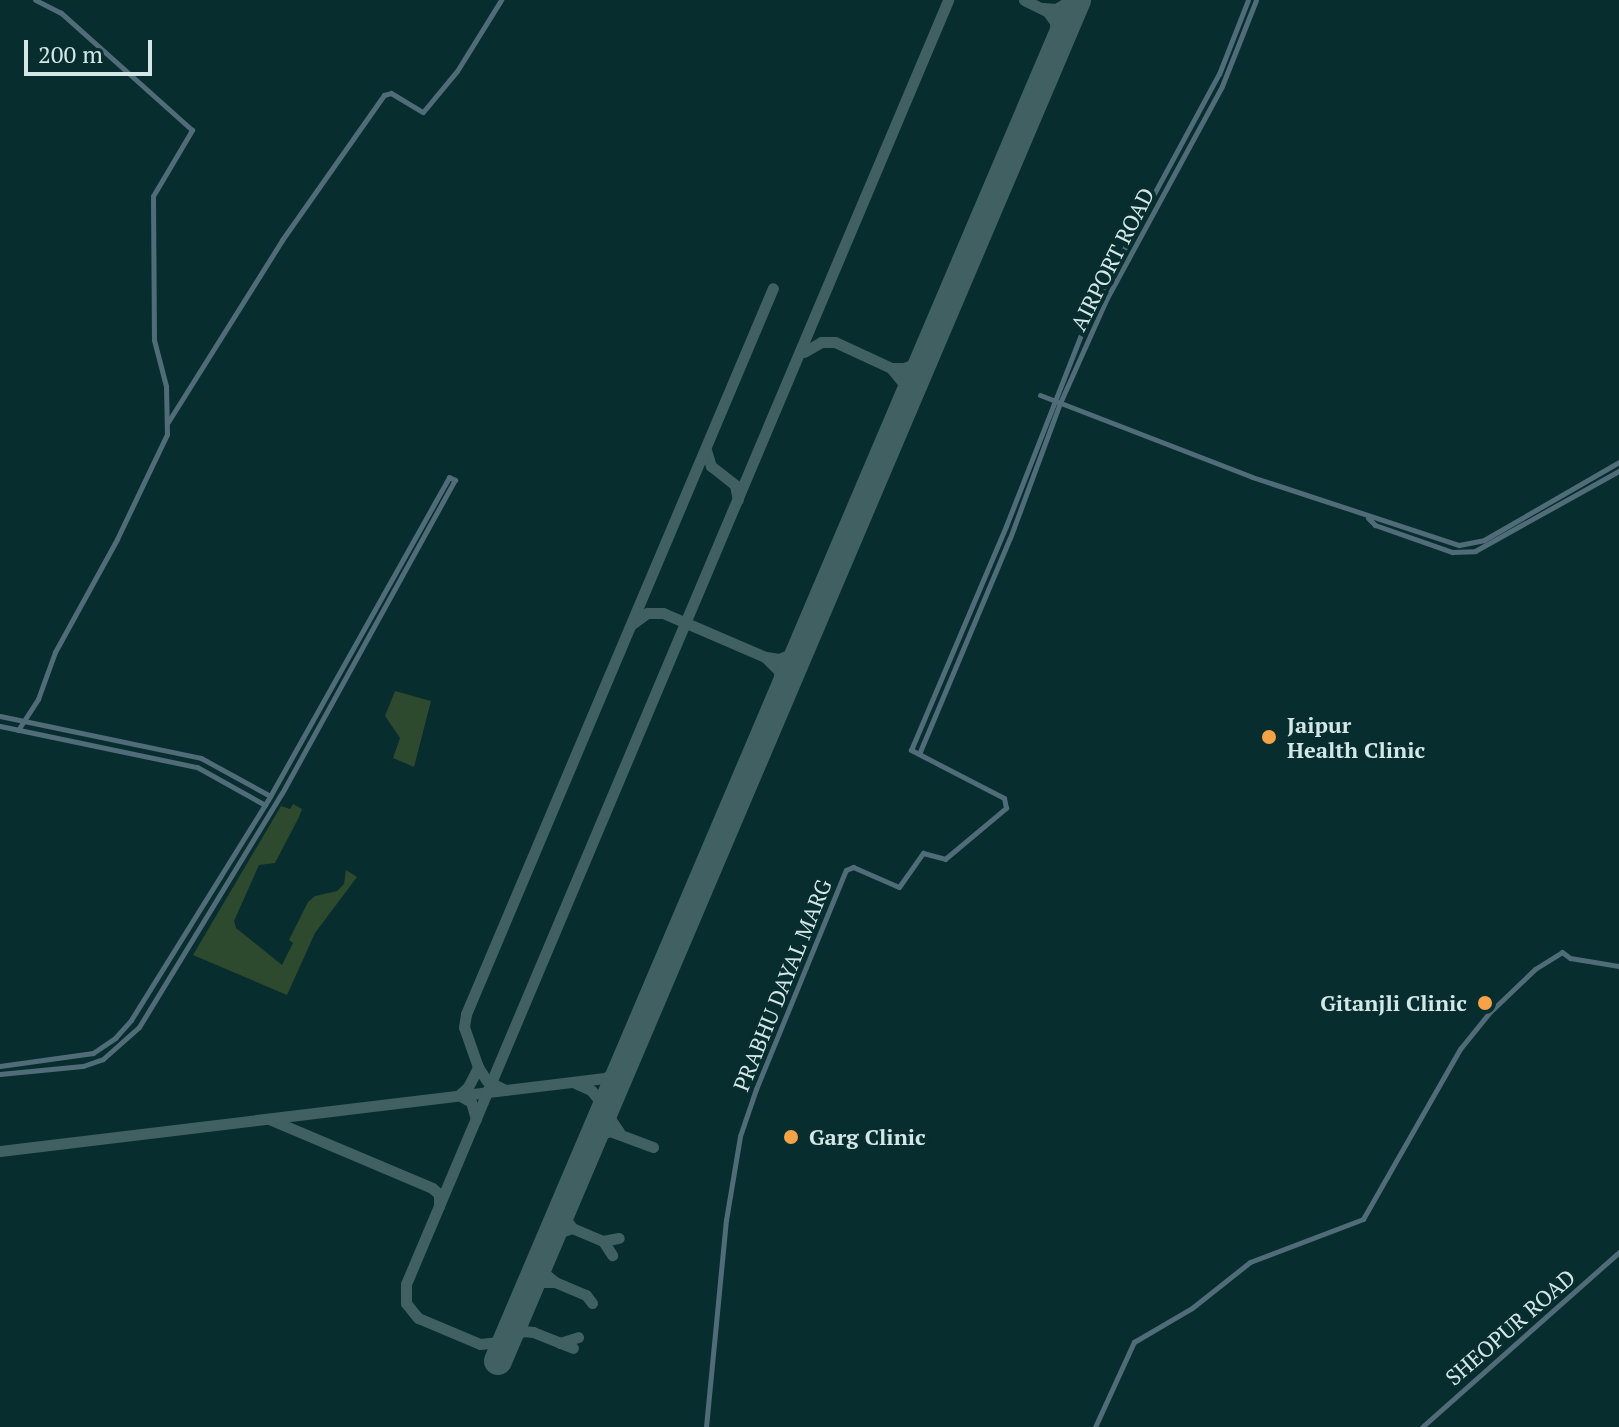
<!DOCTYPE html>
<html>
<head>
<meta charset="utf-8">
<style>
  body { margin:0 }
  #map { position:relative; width:1619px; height:1427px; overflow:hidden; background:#082d2f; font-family:"PT Serif",serif }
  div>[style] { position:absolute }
  .green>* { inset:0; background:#2d492e }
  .taxiway>* { height:11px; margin:-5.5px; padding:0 5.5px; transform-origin:5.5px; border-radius:5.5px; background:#406061 }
  .runway>* { height:28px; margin:-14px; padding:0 14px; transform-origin:14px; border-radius:14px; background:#406061 }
  .tertiary>* { height:5px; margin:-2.5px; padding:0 2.5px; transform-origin:2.5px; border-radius:2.5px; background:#506c78 }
  .dots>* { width:22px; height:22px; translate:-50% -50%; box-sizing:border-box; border:4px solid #082d2f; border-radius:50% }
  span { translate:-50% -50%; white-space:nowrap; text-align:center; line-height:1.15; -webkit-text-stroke:8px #082d2f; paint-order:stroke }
  .street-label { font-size:22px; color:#d4e7e7 }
  .poi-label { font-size:22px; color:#d4e7e7; font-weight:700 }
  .left { translate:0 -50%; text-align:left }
  .right { translate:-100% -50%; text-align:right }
  .scale { position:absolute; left:24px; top:40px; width:128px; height:36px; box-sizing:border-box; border:4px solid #d4e7e7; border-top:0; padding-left:10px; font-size:24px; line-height:28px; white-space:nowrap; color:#d4e7e7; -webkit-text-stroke:6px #082d2f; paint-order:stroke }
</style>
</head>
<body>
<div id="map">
  <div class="green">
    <i style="clip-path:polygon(395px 691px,431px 701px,414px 767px,393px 758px,400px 738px,385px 716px)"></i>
    <i style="clip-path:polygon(293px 804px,302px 809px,299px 817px,275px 863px,259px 865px,234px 921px,236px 928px,282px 965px,293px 943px,289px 940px,308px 902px,315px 896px,337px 891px,344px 884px,346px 870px,357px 877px,315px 933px,287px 995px,193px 955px,281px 806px,290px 809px)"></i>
  </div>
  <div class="taxiway">
    <i style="left:1024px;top:0;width:25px;rotate:26deg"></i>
    <i style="left:1047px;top:11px;width:14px;rotate:54deg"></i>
    <i style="left:1055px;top:22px;width:19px;rotate:87deg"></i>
    <i style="left:1056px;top:41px;width:37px;rotate:107deg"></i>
    <i style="left:1043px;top:8px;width:13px;rotate:4deg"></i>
    <i style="left:1056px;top:9px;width:17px;rotate:-31deg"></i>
    <i style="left:804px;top:352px;width:20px;rotate:-30deg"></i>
    <i style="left:821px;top:342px;width:14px"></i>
    <i style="left:835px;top:342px;width:62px;rotate:24.9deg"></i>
    <i style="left:891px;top:368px;width:22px;rotate:51deg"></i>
    <i style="left:905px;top:385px;width:28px;rotate:96deg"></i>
    <i style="left:891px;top:368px;width:13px"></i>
    <i style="left:904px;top:368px;width:15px;rotate:-20deg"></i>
    <i style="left:918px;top:363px;width:32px;rotate:-60deg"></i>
    <i style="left:706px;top:450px;width:17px;rotate:73deg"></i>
    <i style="left:711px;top:466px;width:31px;rotate:38deg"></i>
    <i style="left:735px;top:485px;width:15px;rotate:79deg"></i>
    <i style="left:632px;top:624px;width:19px;rotate:-36deg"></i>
    <i style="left:647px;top:613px;width:16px"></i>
    <i style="left:663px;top:613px;width:111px;rotate:23.3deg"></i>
    <i style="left:765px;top:657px;width:20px;rotate:45deg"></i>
    <i style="left:779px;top:671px;width:24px;rotate:88deg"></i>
    <i style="left:766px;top:657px;width:13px;rotate:9deg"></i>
    <i style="left:779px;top:659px;width:14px;rotate:-21deg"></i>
    <i style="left:792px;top:654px;width:23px;rotate:-50deg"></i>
    <i style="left:575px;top:1083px;width:17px;rotate:24deg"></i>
    <i style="left:591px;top:1090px;width:11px;rotate:52deg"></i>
    <i style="left:598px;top:1099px;width:14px;rotate:78deg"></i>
    <i style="left:601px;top:1113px;width:19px;rotate:106deg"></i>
    <i style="left:614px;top:1089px;width:28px;rotate:100deg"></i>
    <i style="left:609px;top:1117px;width:18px;rotate:56deg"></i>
    <i style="left:505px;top:1090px;width:20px;rotate:-153deg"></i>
    <i style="left:487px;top:1081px;width:17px;rotate:-123deg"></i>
    <i style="left:478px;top:1067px;width:42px;rotate:-109.3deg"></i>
    <i style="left:464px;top:1027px;width:13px;rotate:-81deg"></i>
    <i style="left:466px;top:1014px;width:788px;rotate:-67.08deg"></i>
    <i style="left:269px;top:1119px;width:177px;rotate:22.9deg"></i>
    <i style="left:432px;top:1188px;width:9px;rotate:41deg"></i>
    <i style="left:439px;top:1194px;width:12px;rotate:90deg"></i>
    <i style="left:476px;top:1119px;width:18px;rotate:-106deg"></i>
    <i style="left:471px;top:1102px;width:14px;rotate:-150deg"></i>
    <i style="left:459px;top:1095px;width:12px;rotate:-42deg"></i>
    <i style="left:468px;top:1087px;width:22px;rotate:-63deg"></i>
    <i style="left:590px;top:1144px;width:11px;rotate:-49deg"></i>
    <i style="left:597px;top:1136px;width:14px;rotate:-21deg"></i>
    <i style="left:610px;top:1131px;width:46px;rotate:20.4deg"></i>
    <i style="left:0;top:1151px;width:609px;rotate:-6.88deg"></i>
    <i style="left:605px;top:1078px;width:16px;rotate:-30deg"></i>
    <i style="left:619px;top:1070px;width:21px;rotate:-61deg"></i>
    <i style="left:562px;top:1214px;width:17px;rotate:54deg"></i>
    <i style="left:552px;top:1235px;width:21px;rotate:-19deg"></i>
    <i style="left:572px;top:1228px;width:34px;rotate:23deg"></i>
    <i style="left:603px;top:1241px;width:17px;rotate:57deg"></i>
    <i style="left:603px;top:1241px;width:16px;rotate:-11deg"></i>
    <i style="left:541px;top:1261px;width:12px;rotate:76deg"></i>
    <i style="left:544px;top:1273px;width:13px;rotate:39deg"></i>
    <i style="left:530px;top:1289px;width:14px;rotate:-30deg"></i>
    <i style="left:542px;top:1282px;width:13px"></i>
    <i style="left:555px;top:1282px;width:34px;rotate:23deg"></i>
    <i style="left:586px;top:1295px;width:10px;rotate:53deg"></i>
    <i style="left:517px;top:1319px;width:15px;rotate:118deg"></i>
    <i style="left:510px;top:1332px;width:15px;rotate:138deg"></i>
    <i style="left:499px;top:1342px;width:19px;rotate:174deg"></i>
    <i style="left:480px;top:1344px;width:67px;rotate:-157.2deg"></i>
    <i style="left:418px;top:1318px;width:19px;rotate:-129deg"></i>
    <i style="left:406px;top:1303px;width:19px;rotate:-90deg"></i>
    <i style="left:406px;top:1284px;width:1394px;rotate:-67.11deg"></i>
    <i style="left:508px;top:1339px;width:17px;rotate:-28deg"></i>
    <i style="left:523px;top:1331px;width:10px;rotate:6deg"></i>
    <i style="left:533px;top:1332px;width:43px;rotate:21.8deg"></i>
    <i style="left:560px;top:1343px;width:19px;rotate:-18deg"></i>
  </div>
  <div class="runway">
    <i style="left:498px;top:1361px;width:1479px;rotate:-66.95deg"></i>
  </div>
  <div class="tertiary">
    <i style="left:1040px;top:395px;width:227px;rotate:21.1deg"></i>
    <i style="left:1252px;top:477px;width:218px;rotate:18.2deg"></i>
    <i style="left:1459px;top:545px;width:25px;rotate:-11deg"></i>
    <i style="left:1484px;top:540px;width:156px;rotate:-30deg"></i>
    <i style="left:168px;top:422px;width:215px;rotate:-57.9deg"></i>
    <i style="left:282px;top:240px;width:177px;rotate:-54.9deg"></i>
    <i style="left:384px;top:95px;width:7px;rotate:-16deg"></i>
    <i style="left:391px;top:93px;width:37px;rotate:31deg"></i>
    <i style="left:423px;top:112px;width:53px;rotate:-50.3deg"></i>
    <i style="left:457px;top:71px;width:84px;rotate:-58.2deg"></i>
    <i style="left:1368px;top:518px;width:10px;rotate:45deg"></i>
    <i style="left:1375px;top:525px;width:82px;rotate:19.3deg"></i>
    <i style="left:1452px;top:552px;width:23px;rotate:-2deg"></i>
    <i style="left:1475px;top:551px;width:165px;rotate:-29.1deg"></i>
    <i style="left:0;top:716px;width:205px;rotate:11.8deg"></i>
    <i style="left:201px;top:758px;width:79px;rotate:28.8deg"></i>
    <i style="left:0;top:726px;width:201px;rotate:11.8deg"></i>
    <i style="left:197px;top:767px;width:78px;rotate:29.2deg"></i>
    <i style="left:18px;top:730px;width:37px;rotate:-57deg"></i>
    <i style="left:38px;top:699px;width:50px;rotate:-70.1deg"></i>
    <i style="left:55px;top:652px;width:129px;rotate:-61.2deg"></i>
    <i style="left:117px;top:539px;width:116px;rotate:-64.5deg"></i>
    <i style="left:167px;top:434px;width:48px;rotate:-91.2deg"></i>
    <i style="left:166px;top:386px;width:48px;rotate:-104.6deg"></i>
    <i style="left:154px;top:340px;width:144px;rotate:-90.4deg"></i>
    <i style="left:153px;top:196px;width:77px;rotate:-59.4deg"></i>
    <i style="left:192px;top:130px;width:176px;rotate:-138.2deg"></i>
    <i style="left:61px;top:13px;width:29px;rotate:-153deg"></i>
    <i style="left:919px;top:754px;width:234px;rotate:-67.2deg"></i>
    <i style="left:1010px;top:538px;width:144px;rotate:-69.7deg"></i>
    <i style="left:1060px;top:403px;width:115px;rotate:-65.9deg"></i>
    <i style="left:1107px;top:298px;width:241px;rotate:-61.5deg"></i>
    <i style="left:1222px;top:86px;width:92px;rotate:-68.4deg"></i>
    <i style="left:0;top:1066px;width:94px;rotate:-8deg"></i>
    <i style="left:93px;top:1053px;width:27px;rotate:-34deg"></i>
    <i style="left:115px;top:1038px;width:24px;rotate:-48deg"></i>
    <i style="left:131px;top:1020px;width:259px;rotate:-58.1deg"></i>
    <i style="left:268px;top:800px;width:370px;rotate:-60.7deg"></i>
    <i style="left:449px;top:477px;width:7px;rotate:27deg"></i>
    <i style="left:0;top:1074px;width:83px;rotate:-5.5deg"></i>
    <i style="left:83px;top:1066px;width:21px;rotate:-19deg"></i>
    <i style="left:103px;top:1059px;width:48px;rotate:-41.6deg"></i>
    <i style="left:139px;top:1027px;width:274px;rotate:-58.6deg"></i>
    <i style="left:282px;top:793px;width:358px;rotate:-61.1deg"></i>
    <i style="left:706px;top:1427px;width:208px;rotate:-84.5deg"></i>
    <i style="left:726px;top:1220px;width:85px;rotate:-80.5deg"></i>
    <i style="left:740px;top:1136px;width:50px;rotate:-71.2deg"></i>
    <i style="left:756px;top:1089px;width:237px;rotate:-67.7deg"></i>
    <i style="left:846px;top:870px;width:8px;rotate:-23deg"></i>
    <i style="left:853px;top:867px;width:50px;rotate:23.5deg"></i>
    <i style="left:899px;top:887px;width:42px;rotate:-54.8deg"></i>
    <i style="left:923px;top:853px;width:23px;rotate:15deg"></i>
    <i style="left:945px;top:859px;width:80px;rotate:-39.9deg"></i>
    <i style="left:1006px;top:808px;width:10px;rotate:-101deg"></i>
    <i style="left:1004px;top:798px;width:105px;rotate:-152.7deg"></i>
    <i style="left:911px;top:750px;width:243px;rotate:-67deg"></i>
    <i style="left:1006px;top:526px;width:228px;rotate:-68.6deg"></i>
    <i style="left:1089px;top:314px;width:273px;rotate:-61.6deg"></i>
    <i style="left:1219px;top:74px;width:79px;rotate:-68.6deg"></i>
    <i style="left:1095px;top:1427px;width:94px;rotate:-65.4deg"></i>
    <i style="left:1134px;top:1342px;width:67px;rotate:-30.4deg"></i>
    <i style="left:1192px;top:1308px;width:74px;rotate:-38.4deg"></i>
    <i style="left:1250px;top:1262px;width:121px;rotate:-20.8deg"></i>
    <i style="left:1363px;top:1219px;width:196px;rotate:-60.3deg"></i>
    <i style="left:1460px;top:1049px;width:46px;rotate:-51.1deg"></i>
    <i style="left:1489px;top:1013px;width:64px;rotate:-43.7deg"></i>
    <i style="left:1535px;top:969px;width:32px;rotate:-32deg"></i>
    <i style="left:1562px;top:952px;width:10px;rotate:37deg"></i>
    <i style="left:1570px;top:958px;width:50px;rotate:9.3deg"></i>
    <i style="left:1422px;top:1427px;width:264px;rotate:-41.6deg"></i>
  </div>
  <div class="dots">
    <i style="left:1269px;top:737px;background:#f6a247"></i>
    <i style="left:1485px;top:1003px;background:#f6a247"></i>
    <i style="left:791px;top:1137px;background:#f6a247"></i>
  </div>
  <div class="street-label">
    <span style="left:1112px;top:259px;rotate:-63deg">AIRPORT ROAD</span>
    <span style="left:782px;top:985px;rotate:-68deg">PRABHU DAYAL MARG</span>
    <span style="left:1510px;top:1327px;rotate:-41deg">SHEOPUR ROAD</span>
  </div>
  <div class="poi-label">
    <span class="left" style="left:1287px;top:737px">Jaipur<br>Health Clinic</span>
    <span class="right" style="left:1467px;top:1003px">Gitanjli Clinic</span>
    <span class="left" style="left:809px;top:1137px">Garg Clinic</span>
  </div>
  <div class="scale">200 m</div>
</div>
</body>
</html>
